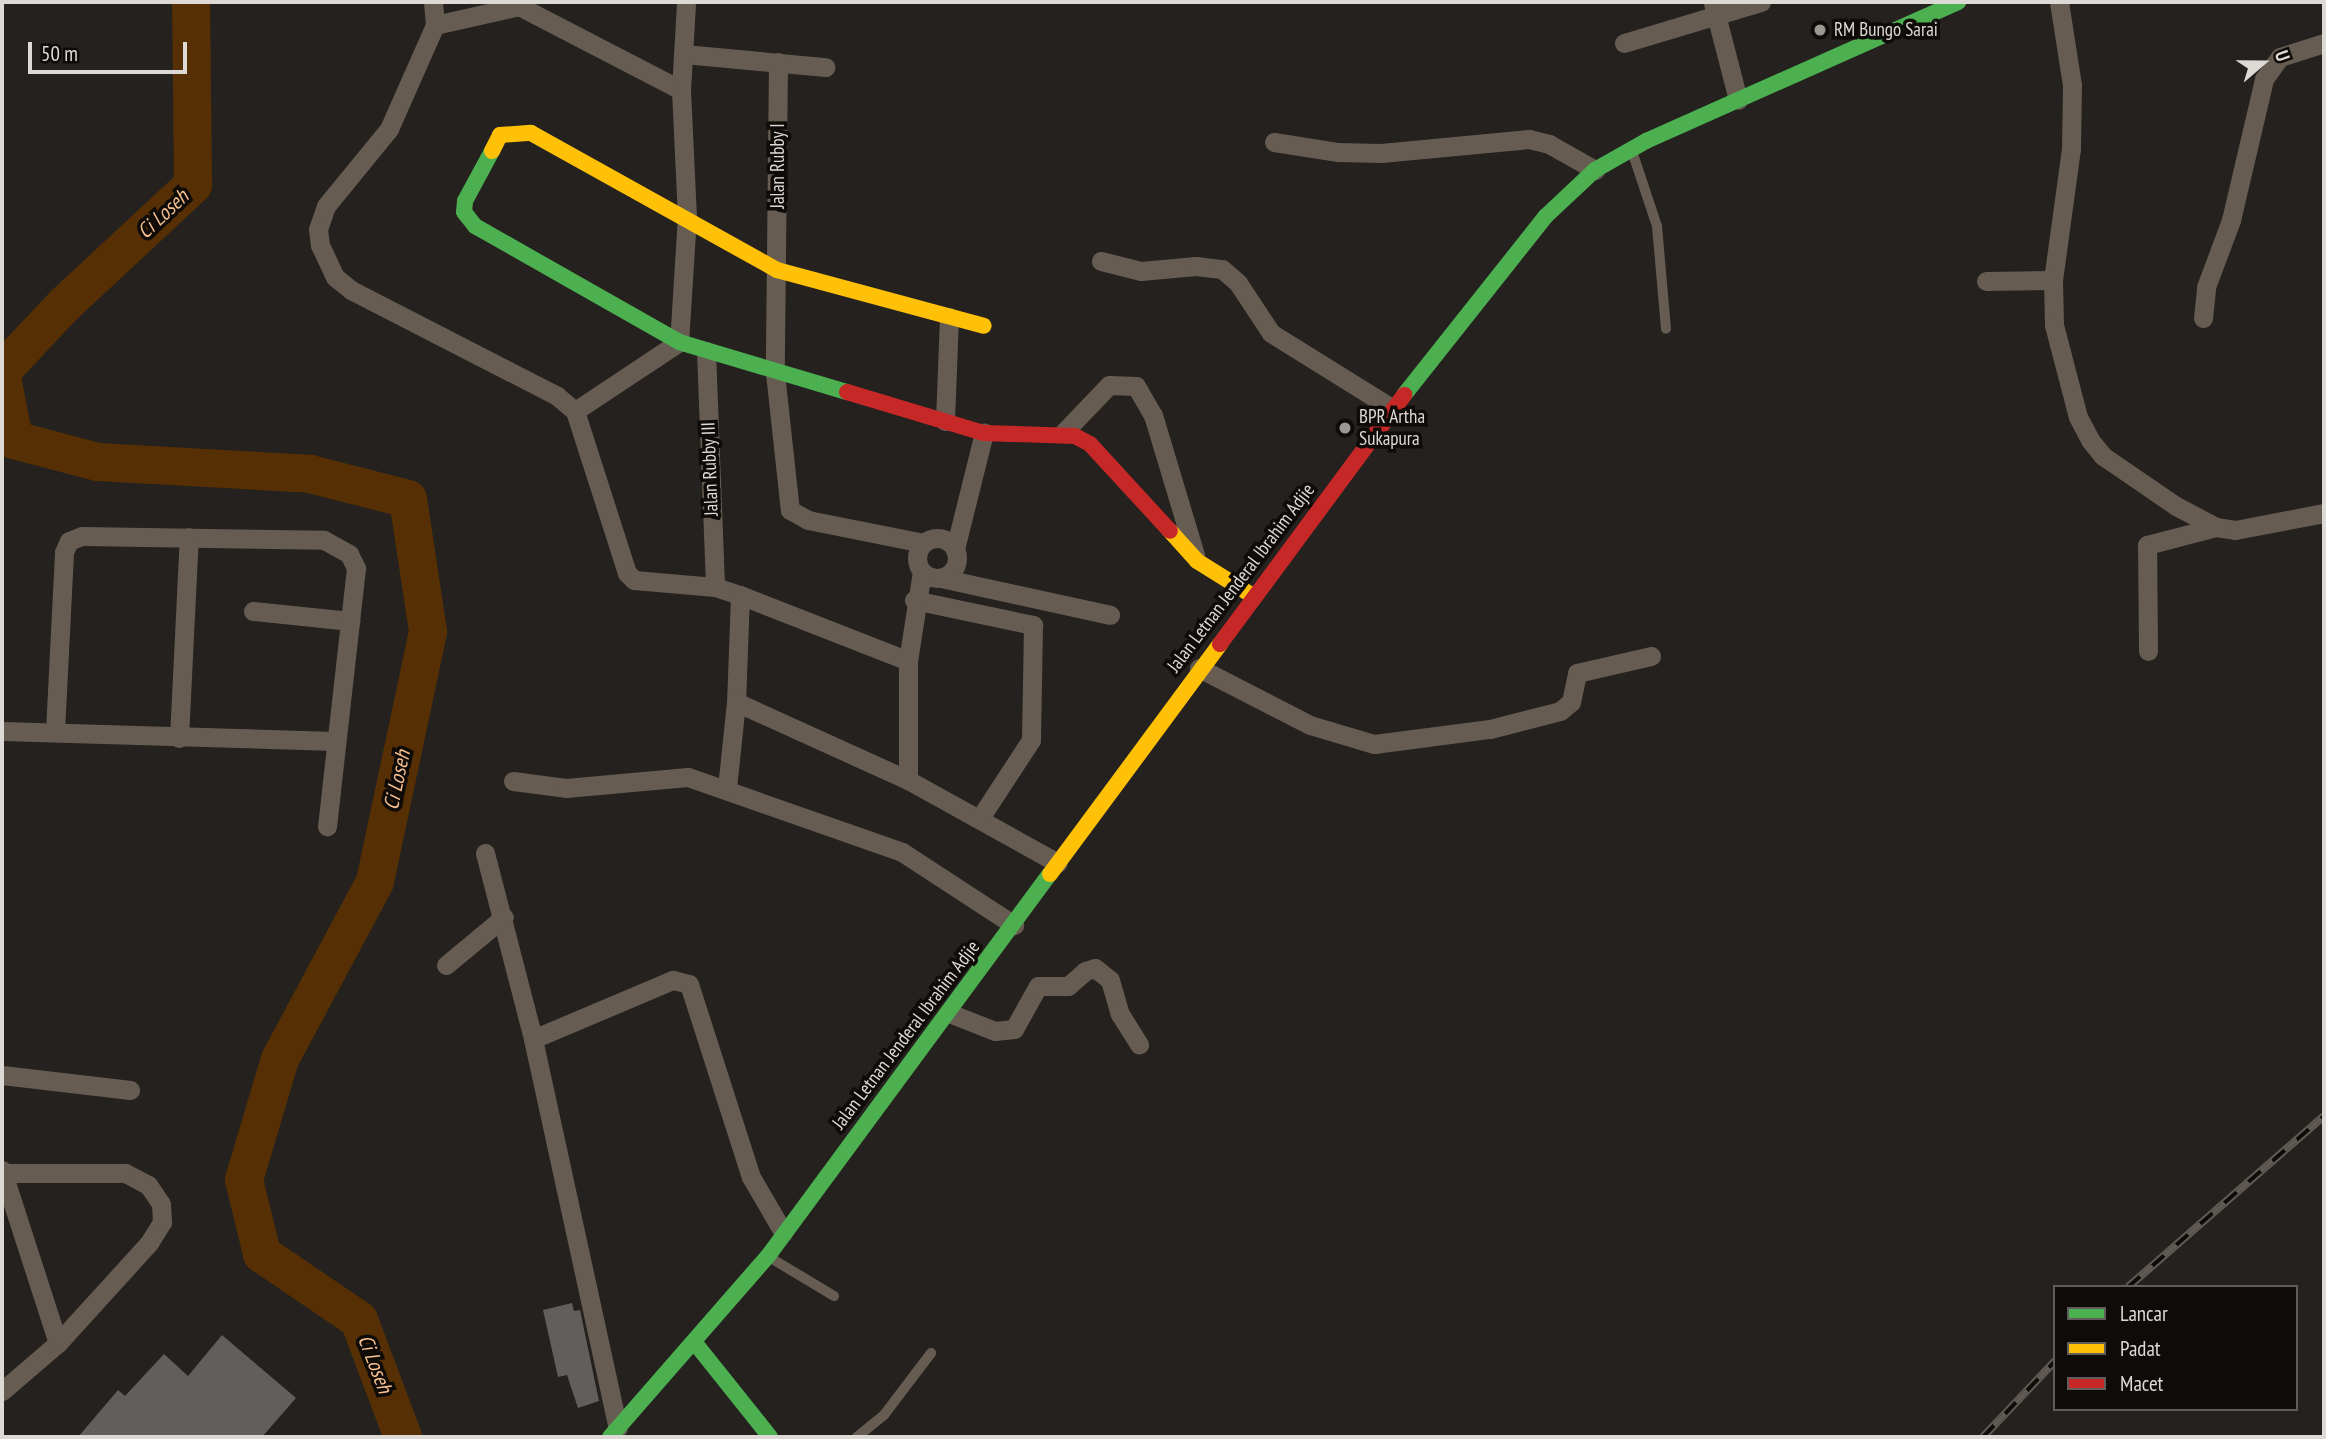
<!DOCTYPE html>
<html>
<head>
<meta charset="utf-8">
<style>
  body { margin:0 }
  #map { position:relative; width:2326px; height:1439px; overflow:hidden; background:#24211e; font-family:"PT Sans Narrow",sans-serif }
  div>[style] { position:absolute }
  .river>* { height:38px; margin:-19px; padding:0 19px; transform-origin:19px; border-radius:19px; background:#563004 }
  .building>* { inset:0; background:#615e5b }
  .lane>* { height:10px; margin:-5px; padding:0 5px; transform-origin:5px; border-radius:5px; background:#675c52 }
  .street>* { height:19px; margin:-9.5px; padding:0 9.5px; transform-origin:9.5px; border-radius:9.5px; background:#675c52 }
  .street>.ring { margin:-9.5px; padding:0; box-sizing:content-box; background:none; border:19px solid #675c52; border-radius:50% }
  .fast>* { height:16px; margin:-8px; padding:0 8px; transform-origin:8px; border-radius:8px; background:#4caf50 }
  .slow>* { height:16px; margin:-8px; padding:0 8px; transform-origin:8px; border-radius:8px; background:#ffc107 }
  .jam>* { height:16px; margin:-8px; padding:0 8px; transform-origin:8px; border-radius:8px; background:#c62828 }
  .rail>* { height:8px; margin-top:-4px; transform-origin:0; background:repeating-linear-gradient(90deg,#0e0b09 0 16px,#605a54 0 32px); box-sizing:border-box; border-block:2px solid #605a54 }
  .dots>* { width:19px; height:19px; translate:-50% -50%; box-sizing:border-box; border:4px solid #0e0b09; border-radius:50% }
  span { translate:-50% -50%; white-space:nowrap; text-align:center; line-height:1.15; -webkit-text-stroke:7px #0e0b09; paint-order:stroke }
  .poi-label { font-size:19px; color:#ddd9d5 }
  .left { translate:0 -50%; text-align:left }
  .street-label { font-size:19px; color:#ddd9d5 }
  .water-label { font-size:21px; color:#f7bf8f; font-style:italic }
  .frame { position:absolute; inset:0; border:4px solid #ddd9d5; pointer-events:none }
  .legend { position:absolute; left:2053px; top:1285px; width:245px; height:126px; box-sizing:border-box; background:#0e0b09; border:2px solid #615d5b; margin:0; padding:9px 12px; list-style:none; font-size:21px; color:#ddd9d5 }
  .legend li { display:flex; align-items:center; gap:14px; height:35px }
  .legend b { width:35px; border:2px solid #615d5b }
  .north { position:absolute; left:2228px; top:28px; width:70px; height:70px; -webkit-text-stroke:5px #0e0b09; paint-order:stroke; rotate:70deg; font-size:19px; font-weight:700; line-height:28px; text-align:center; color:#ddd9d5 }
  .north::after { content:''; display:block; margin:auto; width:24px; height:32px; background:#ddd9d5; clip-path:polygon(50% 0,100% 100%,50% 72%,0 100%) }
  .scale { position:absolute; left:28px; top:42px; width:159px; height:32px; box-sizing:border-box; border:4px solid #ddd9d5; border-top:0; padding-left:9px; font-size:21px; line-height:24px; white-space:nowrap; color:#ddd9d5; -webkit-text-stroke:5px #0e0b09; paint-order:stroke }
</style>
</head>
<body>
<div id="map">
  <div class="river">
    <i style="left:2px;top:371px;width:91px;rotate:-46.8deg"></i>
    <i style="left:64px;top:305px;width:176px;rotate:-42.9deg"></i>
    <i style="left:193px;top:185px;width:183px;rotate:-90.6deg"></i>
    <i style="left:2px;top:377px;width:64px;rotate:79.2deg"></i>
    <i style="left:14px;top:440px;width:87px;rotate:14.7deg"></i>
    <i style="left:98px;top:462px;width:212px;rotate:3.2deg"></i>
    <i style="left:310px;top:474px;width:101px;rotate:14.3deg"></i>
    <i style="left:408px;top:499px;width:134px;rotate:81.4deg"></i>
    <i style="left:428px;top:632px;width:256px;rotate:102deg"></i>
    <i style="left:375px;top:882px;width:201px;rotate:118.2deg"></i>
    <i style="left:280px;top:1059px;width:126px;rotate:106.6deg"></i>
    <i style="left:244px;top:1180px;width:76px;rotate:76.3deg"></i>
    <i style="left:262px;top:1254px;width:117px;rotate:34.2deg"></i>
    <i style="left:359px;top:1320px;width:125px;rotate:69.4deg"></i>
  </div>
  <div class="building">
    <i style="clip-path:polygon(572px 1303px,574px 1311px,580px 1310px,599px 1401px,578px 1408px,567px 1375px,558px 1377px,543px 1310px)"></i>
    <i style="clip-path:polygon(222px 1335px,296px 1398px,262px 1437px,78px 1437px,118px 1390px,125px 1396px,164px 1354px,188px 1376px)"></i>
  </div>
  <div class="lane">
    <i style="left:1634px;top:157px;width:73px;rotate:71.6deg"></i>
    <i style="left:1657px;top:226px;width:103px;rotate:85deg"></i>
    <i style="left:774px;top:1260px;width:70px;rotate:31deg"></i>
    <i style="left:857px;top:1437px;width:35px;rotate:-39deg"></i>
    <i style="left:884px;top:1415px;width:78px;rotate:-52.8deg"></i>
  </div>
  <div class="street">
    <i style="left:433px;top:2px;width:23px;rotate:85deg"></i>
    <i style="left:435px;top:25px;width:114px;rotate:113.9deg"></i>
    <i style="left:389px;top:129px;width:99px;rotate:129.3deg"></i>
    <i style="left:326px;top:206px;width:24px;rotate:109deg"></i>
    <i style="left:318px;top:229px;width:16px;rotate:83deg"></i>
    <i style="left:320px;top:245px;width:35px;rotate:65deg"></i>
    <i style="left:335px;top:277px;width:21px;rotate:39deg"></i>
    <i style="left:351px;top:290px;width:232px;rotate:27.2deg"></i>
    <i style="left:557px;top:396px;width:23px;rotate:40deg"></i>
    <i style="left:575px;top:411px;width:170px;rotate:72.2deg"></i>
    <i style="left:627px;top:573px;width:10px;rotate:45deg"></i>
    <i style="left:634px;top:580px;width:81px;rotate:4.9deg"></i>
    <i style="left:715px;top:587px;width:26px;rotate:18deg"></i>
    <i style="left:740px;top:595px;width:180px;rotate:21.4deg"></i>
    <i style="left:1713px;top:3px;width:100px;rotate:75.5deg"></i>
    <i style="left:435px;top:25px;width:86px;rotate:-12.7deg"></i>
    <i style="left:519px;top:6px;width:182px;rotate:27.4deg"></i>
    <i style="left:681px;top:90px;width:126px;rotate:87.3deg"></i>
    <i style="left:687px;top:216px;width:126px;rotate:93.6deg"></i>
    <i style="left:679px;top:342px;width:125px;rotate:146.4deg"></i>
    <i style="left:1624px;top:43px;width:143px;rotate:-16.7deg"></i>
    <i style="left:684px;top:54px;width:142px;rotate:5.3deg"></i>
    <i style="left:778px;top:62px;width:311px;rotate:90.6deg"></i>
    <i style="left:775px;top:373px;width:138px;rotate:83.8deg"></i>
    <i style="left:790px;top:510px;width:21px;rotate:29deg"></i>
    <i style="left:808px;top:520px;width:117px;rotate:11.3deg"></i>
    <i style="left:681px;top:90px;width:88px;rotate:-86.7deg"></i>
    <i style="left:1274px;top:142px;width:65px;rotate:8.9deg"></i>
    <i style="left:1338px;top:152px;width:43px;rotate:1.3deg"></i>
    <i style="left:1381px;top:153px;width:149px;rotate:-5.4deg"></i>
    <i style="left:1529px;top:139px;width:21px;rotate:14deg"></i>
    <i style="left:1549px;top:144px;width:53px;rotate:29.5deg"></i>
    <i style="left:1101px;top:261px;width:41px;rotate:14deg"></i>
    <i style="left:1141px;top:271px;width:55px;rotate:-5.2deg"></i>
    <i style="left:1196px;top:266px;width:26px;rotate:7deg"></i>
    <i style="left:1222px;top:269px;width:21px;rotate:41deg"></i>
    <i style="left:1238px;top:283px;width:60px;rotate:56.6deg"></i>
    <i style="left:1271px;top:333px;width:144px;rotate:31.9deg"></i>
    <i style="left:2053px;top:280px;width:132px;rotate:-82.2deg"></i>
    <i style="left:2071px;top:149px;width:64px;rotate:-89.1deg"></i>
    <i style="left:2072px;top:85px;width:84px;rotate:-98.9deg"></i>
    <i style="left:1986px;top:281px;width:67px;rotate:-0.9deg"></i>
    <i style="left:2053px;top:280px;width:45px;rotate:88.7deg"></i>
    <i style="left:2054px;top:325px;width:95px;rotate:75.4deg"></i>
    <i style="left:2078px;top:417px;width:26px;rotate:62deg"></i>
    <i style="left:2090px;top:440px;width:21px;rotate:51deg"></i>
    <i style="left:2103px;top:456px;width:88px;rotate:34.4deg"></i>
    <i style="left:2176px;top:506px;width:45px;rotate:27.7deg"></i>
    <i style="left:2216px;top:527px;width:19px;rotate:9deg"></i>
    <i style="left:2235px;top:530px;width:91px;rotate:-10.8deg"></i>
    <i style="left:2203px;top:318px;width:31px;rotate:-84deg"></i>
    <i style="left:2206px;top:287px;width:72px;rotate:-69.5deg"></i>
    <i style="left:2231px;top:220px;width:145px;rotate:-76.8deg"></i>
    <i style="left:2264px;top:79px;width:27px;rotate:-54deg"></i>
    <i style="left:2280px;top:57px;width:46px;rotate:-17.7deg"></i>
    <i style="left:706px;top:351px;width:236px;rotate:87.8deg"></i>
    <i style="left:945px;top:421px;width:104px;rotate:-87.8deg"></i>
    <i style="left:1063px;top:433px;width:66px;rotate:-46.2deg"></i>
    <i style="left:1109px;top:385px;width:27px;rotate:2deg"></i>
    <i style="left:1136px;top:386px;width:34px;rotate:60deg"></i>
    <i style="left:1153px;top:415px;width:146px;rotate:73.3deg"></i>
    <i class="ring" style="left:917px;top:538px;width:21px;height:21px"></i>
    <i style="left:955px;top:549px;width:120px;rotate:-76deg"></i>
    <i style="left:941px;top:578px;width:173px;rotate:12.3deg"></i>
    <i style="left:740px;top:595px;width:107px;rotate:92.1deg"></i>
    <i style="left:736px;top:702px;width:189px;rotate:24.4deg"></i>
    <i style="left:908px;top:780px;width:171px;rotate:29deg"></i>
    <i style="left:914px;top:600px;width:122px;rotate:11.9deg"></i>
    <i style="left:1033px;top:625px;width:115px;rotate:91deg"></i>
    <i style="left:1031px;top:740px;width:93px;rotate:123.2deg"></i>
    <i style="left:253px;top:611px;width:98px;rotate:5.9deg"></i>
    <i style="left:2148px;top:651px;width:106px;rotate:-90.5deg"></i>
    <i style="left:2147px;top:545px;width:71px;rotate:-14.6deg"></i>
    <i style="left:1199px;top:668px;width:125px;rotate:27.2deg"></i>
    <i style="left:1310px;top:725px;width:67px;rotate:16.5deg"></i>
    <i style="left:1374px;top:744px;width:117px;rotate:-7.4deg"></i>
    <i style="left:1490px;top:729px;width:72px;rotate:-14.4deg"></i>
    <i style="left:1560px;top:711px;width:14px;rotate:-39deg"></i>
    <i style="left:1571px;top:702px;width:30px;rotate:-78deg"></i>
    <i style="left:1577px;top:673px;width:76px;rotate:-12.9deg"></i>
    <i style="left:2px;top:731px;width:334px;rotate:1.7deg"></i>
    <i style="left:55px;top:731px;width:179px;rotate:-87.1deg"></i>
    <i style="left:64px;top:552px;width:12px;rotate:-66deg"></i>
    <i style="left:69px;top:541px;width:14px;rotate:-21deg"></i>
    <i style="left:82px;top:536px;width:242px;rotate:0.9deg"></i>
    <i style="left:324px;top:540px;width:29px;rotate:29deg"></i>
    <i style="left:349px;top:554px;width:16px;rotate:63deg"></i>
    <i style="left:356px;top:568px;width:260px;rotate:96.4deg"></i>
    <i style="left:179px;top:738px;width:201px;rotate:-87.2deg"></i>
    <i style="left:908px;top:780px;width:119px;rotate:-90deg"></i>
    <i style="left:908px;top:661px;width:90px;rotate:-81.1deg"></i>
    <i style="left:513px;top:781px;width:53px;rotate:7.5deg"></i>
    <i style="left:566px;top:788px;width:122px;rotate:-5.2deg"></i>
    <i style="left:688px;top:777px;width:227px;rotate:19.3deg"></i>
    <i style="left:902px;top:852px;width:134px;rotate:33.1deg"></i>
    <i style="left:727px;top:788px;width:86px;rotate:-84deg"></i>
    <i style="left:485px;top:853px;width:192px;rotate:75.5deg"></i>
    <i style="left:533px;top:1039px;width:398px;rotate:77.7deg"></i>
    <i style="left:446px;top:965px;width:75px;rotate:-39.6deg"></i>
    <i style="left:949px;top:1013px;width:49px;rotate:21.4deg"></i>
    <i style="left:995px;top:1031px;width:19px;rotate:-6deg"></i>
    <i style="left:1014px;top:1029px;width:49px;rotate:-60.8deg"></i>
    <i style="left:1038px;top:986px;width:30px"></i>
    <i style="left:1068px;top:986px;width:23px;rotate:-41deg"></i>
    <i style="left:1085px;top:971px;width:10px;rotate:-17deg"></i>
    <i style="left:1095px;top:968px;width:19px;rotate:39deg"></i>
    <i style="left:1110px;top:980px;width:35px;rotate:74deg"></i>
    <i style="left:1120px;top:1014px;width:36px;rotate:58deg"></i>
    <i style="left:533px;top:1039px;width:152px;rotate:-22.9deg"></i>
    <i style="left:673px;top:980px;width:16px;rotate:14deg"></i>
    <i style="left:689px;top:984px;width:203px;rotate:72.2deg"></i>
    <i style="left:751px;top:1177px;width:64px;rotate:59.8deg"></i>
    <i style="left:2px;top:1075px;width:129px;rotate:6.7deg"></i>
    <i style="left:2px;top:1170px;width:182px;rotate:72.1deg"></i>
    <i style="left:2px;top:1391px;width:74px;rotate:-40.6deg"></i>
    <i style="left:58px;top:1343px;width:135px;rotate:-47.7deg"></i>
    <i style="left:149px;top:1243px;width:25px;rotate:-58deg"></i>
    <i style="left:162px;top:1222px;width:18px;rotate:-93deg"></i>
    <i style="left:161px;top:1204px;width:23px;rotate:-124deg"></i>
    <i style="left:148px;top:1185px;width:26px;rotate:-152deg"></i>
    <i style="left:125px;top:1173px;width:122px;rotate:180deg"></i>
  </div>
  <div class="fast">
    <i style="left:492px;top:151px;width:57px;rotate:118.4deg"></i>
    <i style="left:465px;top:201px;width:11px;rotate:95deg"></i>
    <i style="left:464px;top:212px;width:18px;rotate:52deg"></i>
    <i style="left:475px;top:226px;width:235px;rotate:29.6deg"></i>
    <i style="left:679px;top:342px;width:175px;rotate:16.6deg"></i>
    <i style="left:1404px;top:395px;width:228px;rotate:-51.6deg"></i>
    <i style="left:1546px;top:216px;width:67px;rotate:-43.2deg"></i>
    <i style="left:1595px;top:170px;width:59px;rotate:-29.6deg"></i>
    <i style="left:1646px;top:141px;width:342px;rotate:-24deg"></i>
    <i style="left:695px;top:1343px;width:120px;rotate:51.4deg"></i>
    <i style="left:610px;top:1437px;width:240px;rotate:-48.9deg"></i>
    <i style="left:768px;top:1256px;width:475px;rotate:-53.6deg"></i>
  </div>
  <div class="slow">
    <i style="left:492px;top:151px;width:18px;rotate:-63deg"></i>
    <i style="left:500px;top:135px;width:31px;rotate:-4deg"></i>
    <i style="left:531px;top:133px;width:282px;rotate:29.1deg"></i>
    <i style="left:777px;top:270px;width:214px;rotate:15.1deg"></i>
    <i style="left:1170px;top:531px;width:40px;rotate:48deg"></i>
    <i style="left:1197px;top:561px;width:66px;rotate:32deg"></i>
    <i style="left:1050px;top:874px;width:286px;rotate:-53.5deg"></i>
  </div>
  <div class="jam">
    <i style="left:847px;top:392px;width:143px;rotate:16.7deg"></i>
    <i style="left:984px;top:433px;width:91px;rotate:1.9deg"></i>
    <i style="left:1075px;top:436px;width:17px;rotate:28deg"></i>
    <i style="left:1090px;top:444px;width:118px;rotate:47.4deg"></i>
    <i style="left:1220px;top:644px;width:310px;rotate:-53.5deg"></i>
  </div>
  <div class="rail">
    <i style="left:2128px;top:1287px;width:260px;rotate:-41.1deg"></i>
    <i style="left:1983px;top:1437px;width:105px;rotate:-46.5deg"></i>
  </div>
  <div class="dots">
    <i style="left:1820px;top:30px;background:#9c9995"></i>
    <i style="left:1345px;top:428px;background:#9c9995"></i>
  </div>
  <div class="poi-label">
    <span class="left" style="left:1834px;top:30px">RM Bungo Sarai</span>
    <span class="left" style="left:1359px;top:428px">BPR Artha<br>Sukapura</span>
  </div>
  <div class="street-label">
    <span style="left:778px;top:166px;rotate:-90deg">Jalan Rubby I</span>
    <span style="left:710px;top:469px;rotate:-92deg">Jalan Rubby III</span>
    <span style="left:1241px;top:578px;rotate:-53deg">Jalan Letnan Jenderal Ibrahim Adjie</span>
    <span style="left:906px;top:1035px;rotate:-53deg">Jalan Letnan Jenderal Ibrahim Adjie</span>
  </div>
  <div class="water-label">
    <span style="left:163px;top:214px;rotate:-43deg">Ci Loseh</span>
    <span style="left:397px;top:780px;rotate:-78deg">Ci Loseh</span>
    <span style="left:375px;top:1364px;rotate:69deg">Ci Loseh</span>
  </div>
  <div class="frame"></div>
  <ul class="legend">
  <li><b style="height:9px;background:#4caf50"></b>Lancar</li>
  <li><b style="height:9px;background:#ffc107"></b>Padat</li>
  <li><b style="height:9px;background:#c62828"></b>Macet</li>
  </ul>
  <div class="north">U</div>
  <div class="scale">50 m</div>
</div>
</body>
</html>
